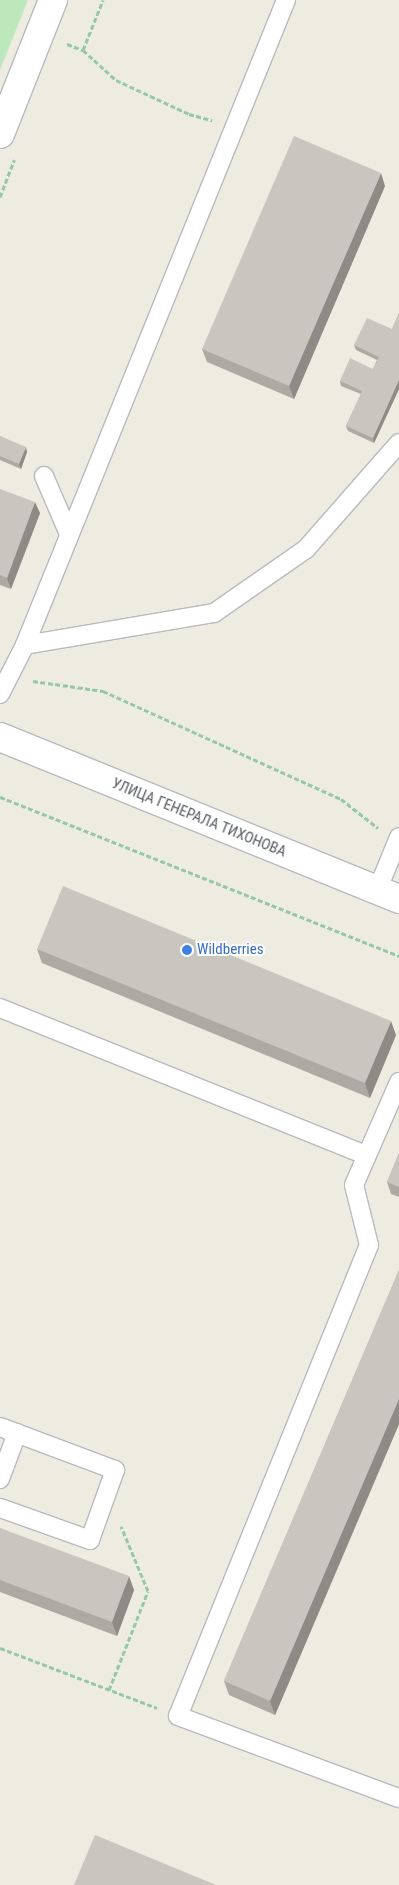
<!DOCTYPE html>
<html>
<head>
<meta charset="utf-8">
<style>
  body { margin:0 }
  #map { position:relative; width:399px; height:1885px; overflow:hidden; background:#eeebe1; font-family:"Roboto Condensed",sans-serif }
  div>[style] { position:absolute }
  .green>* { inset:0; background:#bce8bc }
  .path>* { height:3px; margin-top:-1.5px; transform-origin:0; background:repeating-linear-gradient(90deg,#94c9a4 0 5px,transparent 0 7.5px) }
  .roads { filter:drop-shadow(1px 0 #b7babf) drop-shadow(-1px 0 #b7babf) drop-shadow(0 1px #b7babf) drop-shadow(0 -1px #b7babf) }
  .lane>* { height:18px; margin:-9px; padding:0 9px; transform-origin:9px; border-radius:9px; background:#fff }
  .secondary>* { height:28px; margin:-14px; padding:0 14px; transform-origin:14px; border-radius:14px; background:#fff }
  .wall>* { inset:0; background:#adaaa4 }
  .shaded-wall>* { inset:0; background:#8d8b86 }
  .building>* { inset:0; background:#c9c6bf }
  .dots>* { width:14px; height:14px; translate:-50% -50%; box-sizing:border-box; border:2px solid #fff; border-radius:50% }
  span { translate:-50% -50%; white-space:nowrap; text-align:center; line-height:1.15; -webkit-text-stroke:4px #fff; paint-order:stroke }
  .street-label { font-size:15px; color:#5a5e64 }
  .shop-label { font-size:15px; color:#366cbe }
  .left { translate:0 -50%; text-align:left }
</style>
</head>
<body>
<div id="map">
  <div class="green">
    <i style="clip-path:polygon(0 0,28px 0,0 70px)"></i>
  </div>
  <div class="path">
    <i style="left:67px;top:44px;width:17px;rotate:21deg"></i>
    <i style="left:83px;top:50px;width:54px;rotate:-68.2deg"></i>
    <i style="left:83px;top:50px;width:45px;rotate:42.3deg"></i>
    <i style="left:116px;top:80px;width:81px;rotate:25deg"></i>
    <i style="left:189px;top:114px;width:24px;rotate:15deg"></i>
    <i style="left:0;top:197px;width:40px;rotate:-69deg"></i>
    <i style="left:33px;top:681px;width:71px;rotate:8.1deg"></i>
    <i style="left:103px;top:691px;width:261px;rotate:24.4deg"></i>
    <i style="left:341px;top:799px;width:47px;rotate:38.1deg"></i>
    <i style="left:0;top:797px;width:430px;rotate:21.7deg"></i>
    <i style="left:0;top:1648px;width:168px;rotate:20.9deg"></i>
    <i style="left:109px;top:1690px;width:106px;rotate:-68.5deg"></i>
    <i style="left:148px;top:1591px;width:70px;rotate:-112.6deg"></i>
  </div>
  <div class="roads">
    <div class="lane">
      <i style="left:44px;top:476px;width:63px;rotate:66.7deg"></i>
      <i style="left:25px;top:645px;width:192px;rotate:-9.6deg"></i>
      <i style="left:214px;top:613px;width:112px;rotate:-34.8deg"></i>
      <i style="left:306px;top:549px;width:141px;rotate:-48.7deg"></i>
      <i style="left:0;top:694px;width:55px;rotate:-63deg"></i>
      <i style="left:25px;top:645px;width:696px;rotate:-67.97deg"></i>
      <i style="left:377px;top:891px;width:58px;rotate:-67.8deg"></i>
      <i style="left:0;top:1008px;width:393px;rotate:21.9deg"></i>
      <i style="left:399px;top:1082px;width:112px;rotate:113.6deg"></i>
      <i style="left:354px;top:1185px;width:62px;rotate:76deg"></i>
      <i style="left:369px;top:1245px;width:508px;rotate:112.07deg"></i>
      <i style="left:178px;top:1716px;width:236px;rotate:20.4deg"></i>
      <i style="left:0;top:1427px;width:123px;rotate:20.5deg"></i>
      <i style="left:115px;top:1470px;width:74px;rotate:109.7deg"></i>
      <i style="left:90px;top:1540px;width:96px;rotate:-160.4deg"></i>
      <i style="left:0;top:1479px;width:49px;rotate:-69.7deg"></i>
    </div>
    <div class="secondary">
      <i style="left:0;top:134px;width:144px;rotate:-68.4deg"></i>
      <i style="left:0;top:737px;width:431px;rotate:22.1deg"></i>
    </div>
  </div>
  <div class="wall">
    <i style="clip-path:polygon(385px 186px,294px 399px,207px 362px,202px 349px)"></i>
    <i style="clip-path:polygon(399px 313px,399px 389px,374px 443px,348px 431px,346px 426px,361px 394px,341px 386px,340px 381px,373px 369px,377px 360px,356px 350px,354px 345px,392px 329px)"></i>
    <i style="clip-path:polygon(0 436px,27px 452px,21px 469px,0 460px)"></i>
    <i style="clip-path:polygon(0 489px,40px 513px,11px 589px,0 585px)"></i>
    <i style="clip-path:polygon(37px 949px,396px 1035px,370px 1098px,42px 963px)"></i>
    <i style="clip-path:polygon(399px 1153px,399px 1197px,391px 1194px,387px 1182px)"></i>
    <i style="clip-path:polygon(399px 1270px,399px 1424px,275px 1715px,229px 1695px,224px 1681px)"></i>
    <i style="clip-path:polygon(0 1528px,134px 1590px,117px 1636px,0 1592px)"></i>
  </div>
  <div class="shaded-wall">
    <i style="clip-path:polygon(381px 173px,385px 186px,294px 399px,289px 386px)"></i>
    <i style="clip-path:polygon(399px 380px,399px 389px,374px 443px,373px 438px)"></i>
    <i style="clip-path:polygon(26px 447px,27px 452px,21px 469px,19px 464px)"></i>
    <i style="clip-path:polygon(35px 502px,40px 513px,11px 589px,7px 578px)"></i>
    <i style="clip-path:polygon(391px 1021px,396px 1035px,370px 1098px,365px 1083px)"></i>
    <i style="clip-path:polygon(399px 1399px,399px 1424px,275px 1715px,270px 1701px)"></i>
    <i style="clip-path:polygon(129px 1576px,134px 1590px,117px 1636px,112px 1622px)"></i>
  </div>
  <div class="building">
    <i style="clip-path:polygon(294px 136px,381px 173px,289px 386px,202px 349px)"></i>
    <i style="clip-path:polygon(399px 313px,399px 380px,373px 438px,346px 426px,362px 391px,340px 381px,350px 358px,373px 369px,379px 357px,354px 345px,367px 318px,392px 329px)"></i>
    <i style="clip-path:polygon(0 436px,26px 447px,19px 464px,0 456px)"></i>
    <i style="clip-path:polygon(0 489px,35px 502px,7px 578px,0 575px)"></i>
    <i style="clip-path:polygon(63px 886px,391px 1021px,365px 1083px,37px 949px)"></i>
    <i style="clip-path:polygon(399px 1153px,399px 1187px,387px 1182px)"></i>
    <i style="clip-path:polygon(399px 1270px,399px 1399px,270px 1701px,224px 1681px)"></i>
    <i style="clip-path:polygon(0 1528px,129px 1576px,112px 1622px,0 1580px)"></i>
    <i style="clip-path:polygon(95px 1835px,216px 1885px,74px 1885px)"></i>
  </div>
  <div class="dots">
    <i style="left:187px;top:950px;background:#3f7fe0"></i>
  </div>
  <div class="street-label">
    <span style="left:199px;top:818px;rotate:22deg">УЛИЦА ГЕНЕРАЛА ТИХОНОВА</span>
  </div>
  <div class="shop-label">
    <span class="left" style="left:197px;top:950px">Wildberries</span>
  </div>
</div>
</body>
</html>
